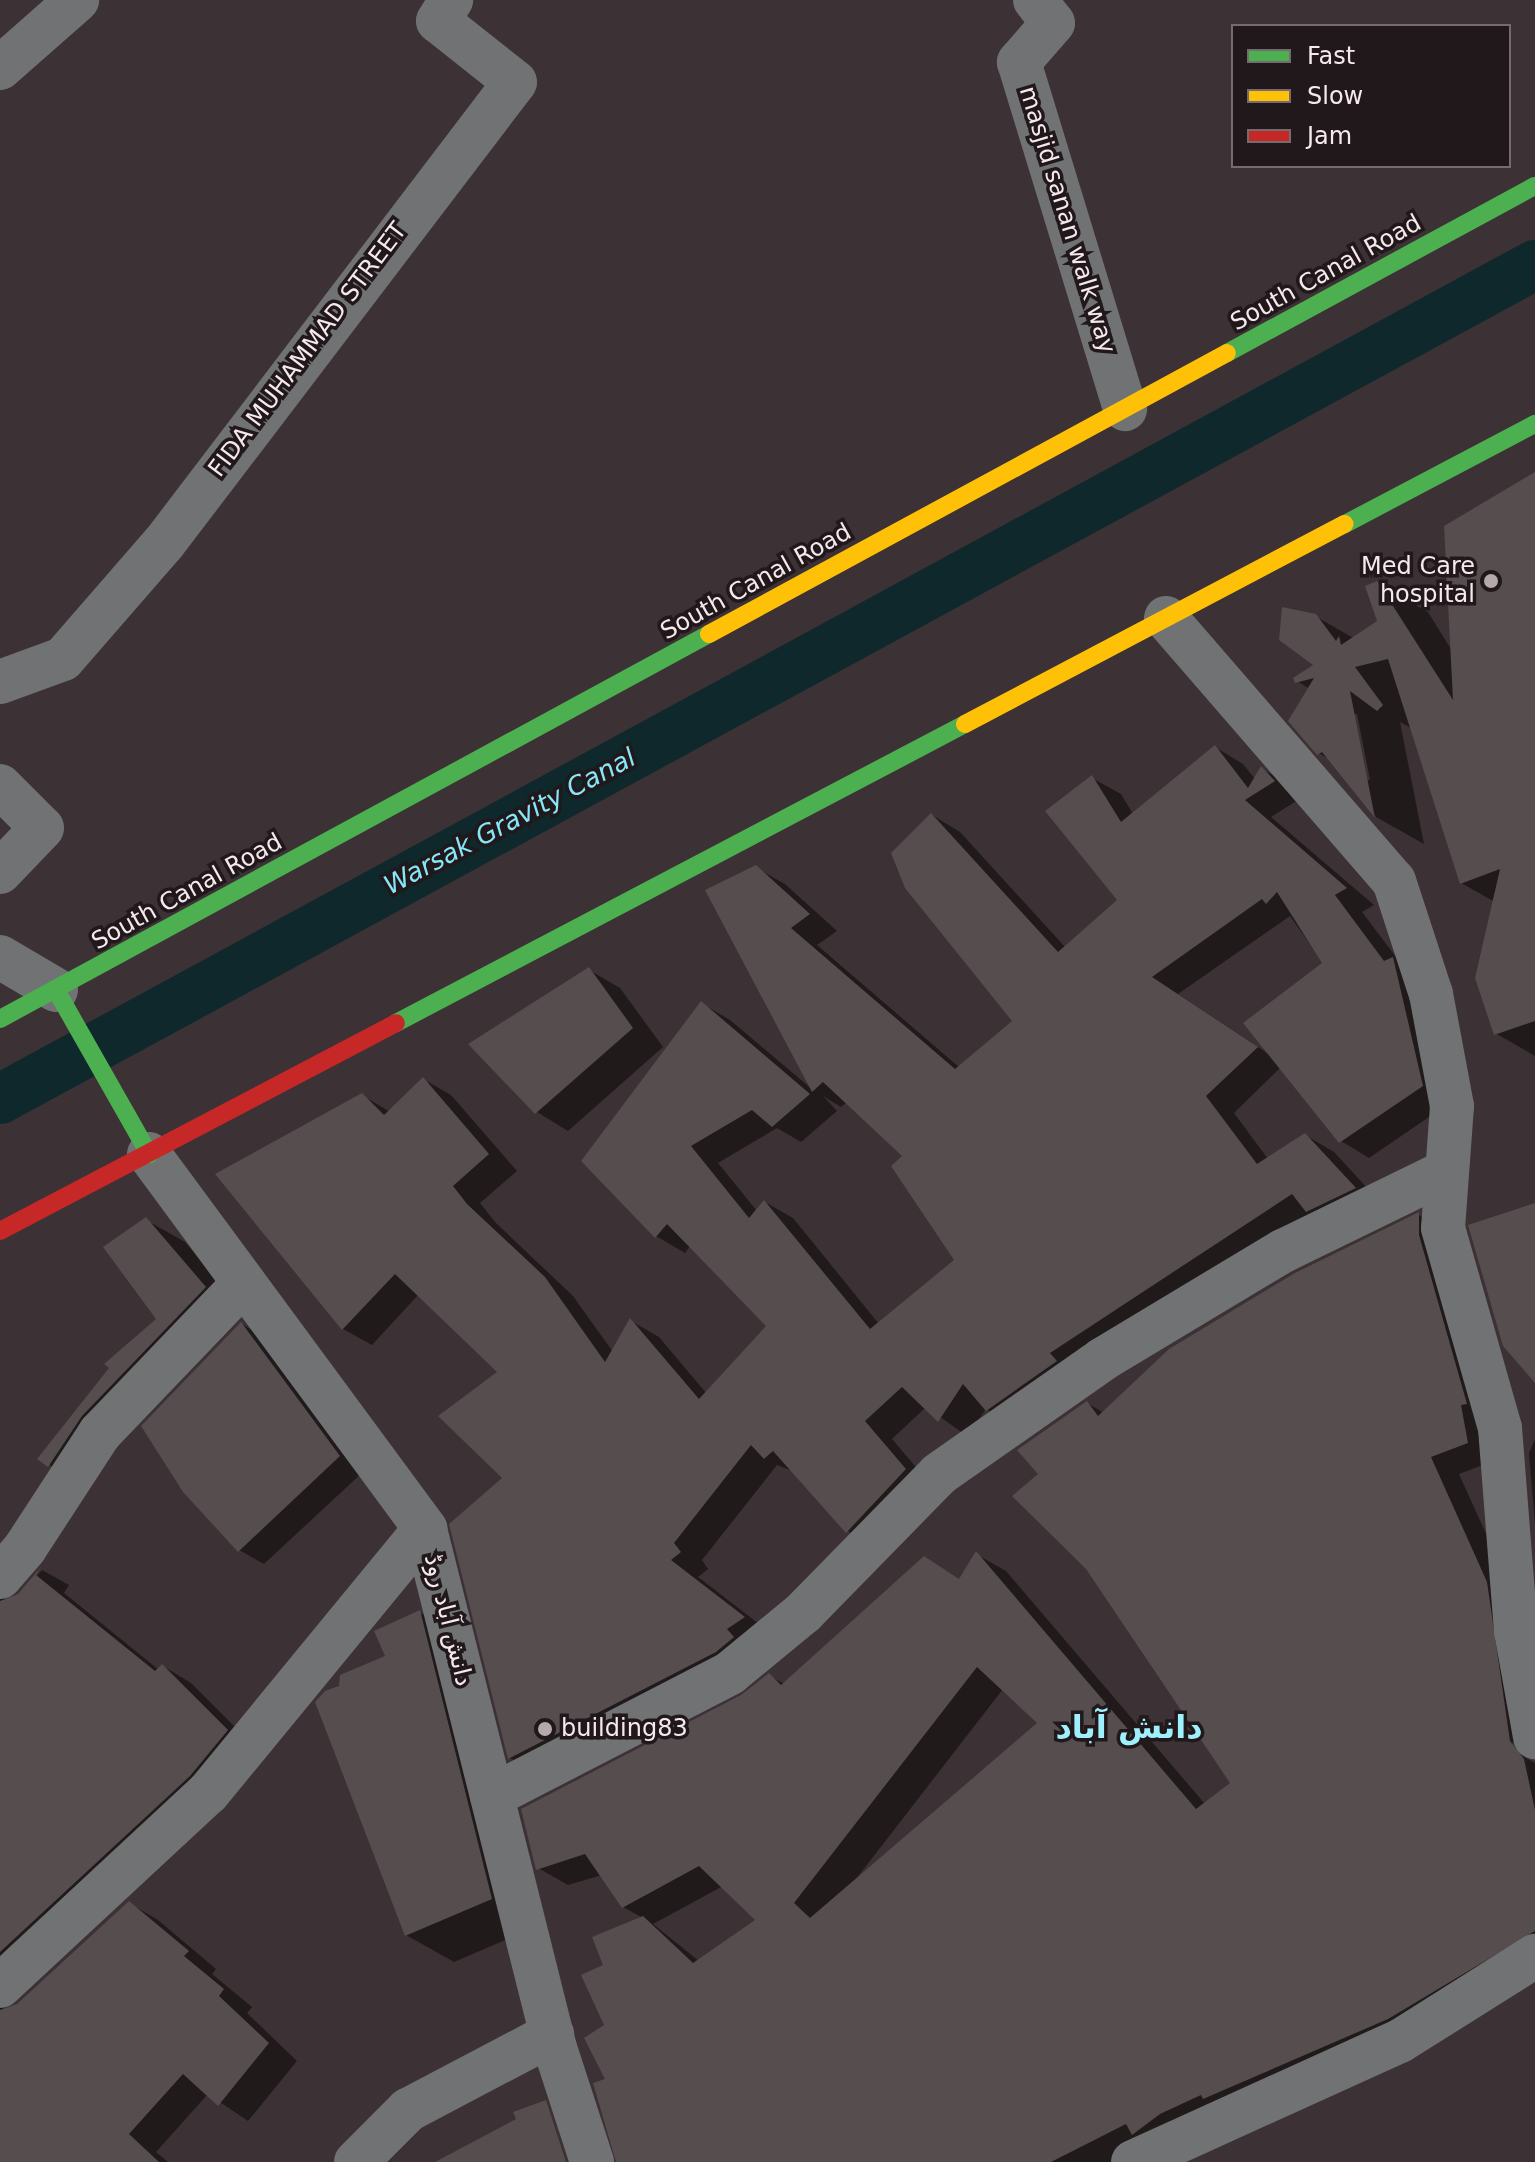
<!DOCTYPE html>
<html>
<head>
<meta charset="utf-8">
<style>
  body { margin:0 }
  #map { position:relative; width:1535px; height:2162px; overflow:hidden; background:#3c3134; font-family:"DejaVu Sans","Noto Naskh Arabic",sans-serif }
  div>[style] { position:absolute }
  .shadow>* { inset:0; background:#0007 }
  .canal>* { height:50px; margin:-25px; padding:0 25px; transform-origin:25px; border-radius:25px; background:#0e282c }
  .building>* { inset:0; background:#564d4f }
  .street>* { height:44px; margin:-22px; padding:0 22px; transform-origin:22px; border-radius:22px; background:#707273 }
  .fast>* { height:18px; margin:-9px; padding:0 9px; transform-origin:9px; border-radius:9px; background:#4caf50 }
  .slow>* { height:18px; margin:-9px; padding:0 9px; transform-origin:9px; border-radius:9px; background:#ffc107 }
  .jam>* { height:18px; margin:-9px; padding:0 9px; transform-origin:9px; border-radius:9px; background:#c62828 }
  .dots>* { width:22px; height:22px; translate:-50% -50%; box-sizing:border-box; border:4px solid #21181b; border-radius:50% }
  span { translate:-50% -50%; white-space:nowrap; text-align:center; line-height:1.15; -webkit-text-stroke:7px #21181b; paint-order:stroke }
  .street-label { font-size:24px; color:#f6e9ed }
  .poi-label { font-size:24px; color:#f6e9ed }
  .right { translate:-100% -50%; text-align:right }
  .left { translate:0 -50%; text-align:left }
  .water-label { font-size:26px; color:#85e7f8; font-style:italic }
  .district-label { font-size:32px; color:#9feffd; font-weight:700 }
  .legend { position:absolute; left:1231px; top:24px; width:280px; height:144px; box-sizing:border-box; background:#21181b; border:2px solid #766c6f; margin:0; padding:10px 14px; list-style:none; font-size:24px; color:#f6e9ed }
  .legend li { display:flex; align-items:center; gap:16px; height:40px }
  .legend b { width:40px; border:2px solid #766c6f }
</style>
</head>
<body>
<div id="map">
  <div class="shadow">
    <i style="clip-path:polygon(evenodd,1535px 474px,1535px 1056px,1495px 1033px,1495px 902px,1461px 883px,1413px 729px,1400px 722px,1424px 844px,1376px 817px,1332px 761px,1319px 753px,1310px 689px,1297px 681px,1317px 665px,1315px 616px,1355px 639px,1379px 622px,1377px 583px,1428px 612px,1452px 651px,1535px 474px,1353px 714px,1357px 714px,1370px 780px,1366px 780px,1353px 714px)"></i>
    <i style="clip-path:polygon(evenodd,1215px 747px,1243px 764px,1255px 779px,1262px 769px,1290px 785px,1301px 798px,1271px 817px,1374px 905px,1362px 912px,1402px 965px,1451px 1102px,1369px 1158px,1341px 1141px,1281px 1067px,1234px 1113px,1268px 1159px,1305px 1135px,1334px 1152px,1382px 1204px,1015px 1426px,986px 1409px,967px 1436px,926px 1407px,892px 1439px,933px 1487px,876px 1548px,848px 1531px,795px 1472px,777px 1465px,702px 1560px,708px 1569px,698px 1577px,772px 1634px,538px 1774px,510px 1758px,452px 1524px,505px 1478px,500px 1372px,419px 1294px,372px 1345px,343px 1329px,218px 1174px,362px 1095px,390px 1112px,423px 1079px,451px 1095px,517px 1171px,480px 1203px,496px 1223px,573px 1296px,613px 1352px,631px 1321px,659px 1337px,707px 1394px,769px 1326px,690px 1246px,685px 1253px,656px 1236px,701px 1003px,730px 1020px,813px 1090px,756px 868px,785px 884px,837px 931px,817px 945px,960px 1068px,1014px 1022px,932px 815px,960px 832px,1066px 948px,1119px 900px,1092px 778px,1121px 794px,1133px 814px,1215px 747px,1290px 916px,1324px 964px,1270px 1055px,1178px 994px,1290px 916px,1215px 747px,823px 1096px,841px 1107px,847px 1102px,905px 1156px,957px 1261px,879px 1324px,793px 1218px,765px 1202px,757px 1211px,718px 1163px,777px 1128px,801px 1142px,837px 1111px,823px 1096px)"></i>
    <i style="clip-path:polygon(589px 970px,620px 988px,663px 1047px,568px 1131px,537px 1112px)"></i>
    <i style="clip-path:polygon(evenodd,1419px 1215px,1448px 1232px,1504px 1457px,1459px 1474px,1516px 1600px,1533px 1723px,1500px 1755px,1514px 1751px,1535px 1763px,1535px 1962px,1118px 2162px,618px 2162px,608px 2080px,606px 1966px,643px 1918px,623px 1907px,602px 1875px,568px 1885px,538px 1868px,769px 1676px,785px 1684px,960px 1580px,976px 1554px,1006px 1571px,1205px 1804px,1232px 1783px,1040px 1474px,1087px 1403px,1104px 1413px,1419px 1215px,1003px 1689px,1040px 1723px,856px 1879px,1003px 1689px,1419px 1215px,723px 1886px,758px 1921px,699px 1961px,653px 1924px,723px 1886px)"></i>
    <i style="clip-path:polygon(146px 1220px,185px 1242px,244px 1310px,121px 1438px,88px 1488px,40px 1459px,159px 1320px)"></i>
    <i style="clip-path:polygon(242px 1324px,266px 1339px,364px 1471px,264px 1564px,239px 1550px)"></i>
    <i style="clip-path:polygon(1535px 1439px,1535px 1524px,1529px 1453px)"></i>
    <i style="clip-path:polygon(42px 1570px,69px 1585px,64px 1593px,159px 1670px,163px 1666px,191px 1683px,255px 1747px,12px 1984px,3px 2009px,17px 2007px,129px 1903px,158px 1920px,216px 1969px,212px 1974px,252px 2007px,247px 2013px,297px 2061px,248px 2121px,208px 2094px,156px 2152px,168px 2162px,0 2162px,0 1591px,7px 1600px,20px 1596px)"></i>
    <i style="clip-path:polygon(419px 1612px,467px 1640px,538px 1926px,454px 1962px,406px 1935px,341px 1687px,387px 1657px)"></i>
  </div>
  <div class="canal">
    <i style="left:0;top:1099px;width:1747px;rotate:-28.52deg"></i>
  </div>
  <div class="building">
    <i style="clip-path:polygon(1535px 472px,1535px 1021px,1494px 1035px,1475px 978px,1500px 869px,1460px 884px,1388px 659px,1355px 667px,1383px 705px,1377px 711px,1350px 691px,1375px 818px,1322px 752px,1317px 755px,1288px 721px,1314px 678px,1295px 683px,1293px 678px,1313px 665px,1279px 640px,1282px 607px,1316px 614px,1336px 641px,1339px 636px,1341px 645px,1377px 621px,1365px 586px,1377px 581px,1453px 700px,1444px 526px)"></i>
    <i style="clip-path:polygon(1215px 745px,1248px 788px,1261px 766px,1275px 781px,1245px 800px,1347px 888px,1335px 895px,1384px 961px,1393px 957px,1423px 1086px,1339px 1143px,1243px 1023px,1322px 963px,1277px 892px,1266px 904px,1262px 899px,1152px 977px,1258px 1047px,1206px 1096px,1257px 1164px,1305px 1133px,1356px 1188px,1306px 1212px,1292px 1194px,1050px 1353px,1057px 1361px,986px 1411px,963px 1384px,938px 1422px,902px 1387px,865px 1421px,906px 1469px,846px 1533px,773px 1451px,764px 1459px,751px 1445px,674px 1543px,681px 1552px,671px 1560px,745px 1617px,727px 1629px,734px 1637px,716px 1652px,508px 1759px,449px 1524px,502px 1478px,438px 1416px,497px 1372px,395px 1274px,342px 1330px,215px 1174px,362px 1093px,384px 1115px,423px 1077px,489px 1154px,453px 1186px,467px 1204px,545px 1277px,605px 1362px,630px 1318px,699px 1399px,766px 1326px,667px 1224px,655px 1238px,581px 1161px,701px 1001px,810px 1094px,772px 1127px,752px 1110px,691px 1146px,749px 1218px,764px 1200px,870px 1329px,954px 1260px,891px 1166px,902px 1156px,823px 1082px,812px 1092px,705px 890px,756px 865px,810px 914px,791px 928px,955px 1069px,1012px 1021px,905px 888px,891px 853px,931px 813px,1058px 952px,1117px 900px,1045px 811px,1092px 775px,1121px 822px)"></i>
    <i style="clip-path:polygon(589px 967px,633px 1028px,535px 1114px,468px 1044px)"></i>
    <i style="clip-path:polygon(1535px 1203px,1535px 1383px,1503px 1346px,1468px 1225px)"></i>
    <i style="clip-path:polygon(evenodd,1419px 1212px,1419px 1235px,1467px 1404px,1461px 1405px,1468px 1443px,1431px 1457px,1487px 1582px,1510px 1741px,1524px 1759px,1535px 1810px,1535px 1931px,1388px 2019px,1203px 2099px,1201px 2095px,1160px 2114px,1132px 2135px,1126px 2124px,1051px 2162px,616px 2162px,593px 2083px,605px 2079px,584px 2038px,604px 2025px,581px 1975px,603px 1965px,592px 1937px,643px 1916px,693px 1963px,755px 1920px,699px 1866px,622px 1908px,585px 1854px,536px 1870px,521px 1809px,741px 1695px,769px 1673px,781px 1685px,924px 1556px,959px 1579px,976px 1551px,1196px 1809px,1230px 1783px,1086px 1569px,1012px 1496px,1038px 1474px,1017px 1450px,1087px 1401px,1098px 1416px,1169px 1349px,1295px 1273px,1419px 1212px,977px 1667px,1037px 1723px,810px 1918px,794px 1903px,977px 1667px)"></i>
    <i style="clip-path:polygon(146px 1217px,206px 1287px,82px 1416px,48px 1467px,37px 1459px,109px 1368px,104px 1364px,156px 1319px,103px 1247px)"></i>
    <i style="clip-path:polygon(241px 1322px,340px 1456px,238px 1552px,183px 1492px,141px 1426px)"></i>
    <i style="clip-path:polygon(41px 1567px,36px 1575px,155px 1671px,162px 1664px,228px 1730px,190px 1776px,0 1952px,0 1601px,18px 1594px)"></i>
    <i style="clip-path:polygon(420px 1610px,492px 1899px,405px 1936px,315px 1702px,325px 1691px,339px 1686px,340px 1675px,385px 1656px,374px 1631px)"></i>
    <i style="clip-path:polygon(129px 1901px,189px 1951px,184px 1956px,224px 1989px,219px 1996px,269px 2043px,218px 2106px,183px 2074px,129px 2134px,159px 2162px,0 2162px,0 2010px,17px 2004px)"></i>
    <i style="clip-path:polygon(546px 2100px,566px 2162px,435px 2162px,516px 2119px,513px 2112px)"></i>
  </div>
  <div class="street">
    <i style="left:1035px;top:0;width:29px;rotate:52deg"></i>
    <i style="left:1053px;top:23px;width:52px;rotate:131.1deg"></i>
    <i style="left:1019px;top:62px;width:363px;rotate:73deg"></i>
    <i style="left:0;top:68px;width:103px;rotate:-41.4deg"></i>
    <i style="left:1166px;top:618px;width:348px;rotate:49.1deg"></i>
    <i style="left:1394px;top:881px;width:119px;rotate:71.9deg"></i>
    <i style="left:1431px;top:994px;width:114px;rotate:79.4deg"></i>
    <i style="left:1452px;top:1106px;width:122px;rotate:94.2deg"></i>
    <i style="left:1443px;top:1228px;width:208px;rotate:74.1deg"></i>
    <i style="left:1500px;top:1428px;width:204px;rotate:85.5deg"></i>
    <i style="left:1516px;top:1631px;width:108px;rotate:79.8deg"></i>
    <i style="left:0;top:682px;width:67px;rotate:-20.1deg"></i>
    <i style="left:63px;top:659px;width:154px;rotate:-49deg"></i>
    <i style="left:164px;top:543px;width:579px;rotate:-52.71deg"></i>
    <i style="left:515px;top:82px;width:98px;rotate:-141.6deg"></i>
    <i style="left:438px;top:21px;width:25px;rotate:-58deg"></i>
    <i style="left:0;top:786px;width:59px;rotate:45deg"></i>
    <i style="left:42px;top:828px;width:61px;rotate:133.7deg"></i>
    <i style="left:0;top:957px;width:65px;rotate:30.5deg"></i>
    <i style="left:149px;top:1154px;width:466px;rotate:53.6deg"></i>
    <i style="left:425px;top:1529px;width:535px;rotate:75.94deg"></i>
    <i style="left:555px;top:2048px;width:120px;rotate:72deg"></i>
    <i style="left:0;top:1577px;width:38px;rotate:-49deg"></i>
    <i style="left:25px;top:1548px;width:137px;rotate:-56.9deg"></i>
    <i style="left:100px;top:1433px;width:208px;rotate:-46.2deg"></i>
    <i style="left:492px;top:1796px;width:268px;rotate:-27.3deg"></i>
    <i style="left:730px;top:1673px;width:94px;rotate:-39.4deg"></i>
    <i style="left:803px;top:1613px;width:194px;rotate:-45.6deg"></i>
    <i style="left:939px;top:1474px;width:200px;rotate:-35deg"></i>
    <i style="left:1103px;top:1359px;width:210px;rotate:-31deg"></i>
    <i style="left:1283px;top:1251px;width:182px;rotate:-26deg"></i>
    <i style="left:0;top:1986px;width:284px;rotate:-42.9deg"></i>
    <i style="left:208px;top:1793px;width:342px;rotate:-50.6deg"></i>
    <i style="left:356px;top:2162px;width:74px;rotate:-45deg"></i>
    <i style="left:408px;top:2110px;width:163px;rotate:-27.8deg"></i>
    <i style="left:1133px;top:2162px;width:293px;rotate:-24.4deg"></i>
    <i style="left:1400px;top:2041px;width:160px;rotate:-32.2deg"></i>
  </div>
  <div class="fast">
    <i style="left:1227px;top:353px;width:350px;rotate:-28.5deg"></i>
    <i style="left:1345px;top:524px;width:215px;rotate:-27.8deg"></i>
    <i style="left:56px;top:990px;width:189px;rotate:60.4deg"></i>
    <i style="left:0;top:1019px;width:807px;rotate:-28.5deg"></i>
    <i style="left:396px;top:1023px;width:643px;rotate:-27.72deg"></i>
  </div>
  <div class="slow">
    <i style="left:709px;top:634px;width:589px;rotate:-28.48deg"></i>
    <i style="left:965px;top:724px;width:429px;rotate:-27.8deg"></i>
  </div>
  <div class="jam">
    <i style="left:0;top:1231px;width:447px;rotate:-27.7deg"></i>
  </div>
  <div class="dots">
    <i style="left:1491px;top:581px;background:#b5a9ac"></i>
    <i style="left:545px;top:1729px;background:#b5a9ac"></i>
  </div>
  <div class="street-label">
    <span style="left:1067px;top:220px;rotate:73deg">masjid sanan walk way</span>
    <span style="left:1326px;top:273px;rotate:-29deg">South Canal Road</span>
    <span style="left:308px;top:350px;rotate:-53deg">FIDA MUHAMMAD STREET</span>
    <span style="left:756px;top:582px;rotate:-29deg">South Canal Road</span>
    <span style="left:187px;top:892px;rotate:-29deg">South Canal Road</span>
    <span style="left:448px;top:1620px;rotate:76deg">دانش آباد روڈ</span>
  </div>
  <div class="poi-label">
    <span class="right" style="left:1475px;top:581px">Med Care<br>hospital</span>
    <span class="left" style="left:561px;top:1729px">building83</span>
  </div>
  <div class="water-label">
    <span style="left:510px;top:822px;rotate:-28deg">Warsak Gravity Canal</span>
  </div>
  <div class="district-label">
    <span style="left:1129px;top:1727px">دانش آباد</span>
  </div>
  <ul class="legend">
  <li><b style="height:10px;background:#4caf50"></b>Fast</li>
  <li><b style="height:10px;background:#ffc107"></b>Slow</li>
  <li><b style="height:10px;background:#c62828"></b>Jam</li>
  </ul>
</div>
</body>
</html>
